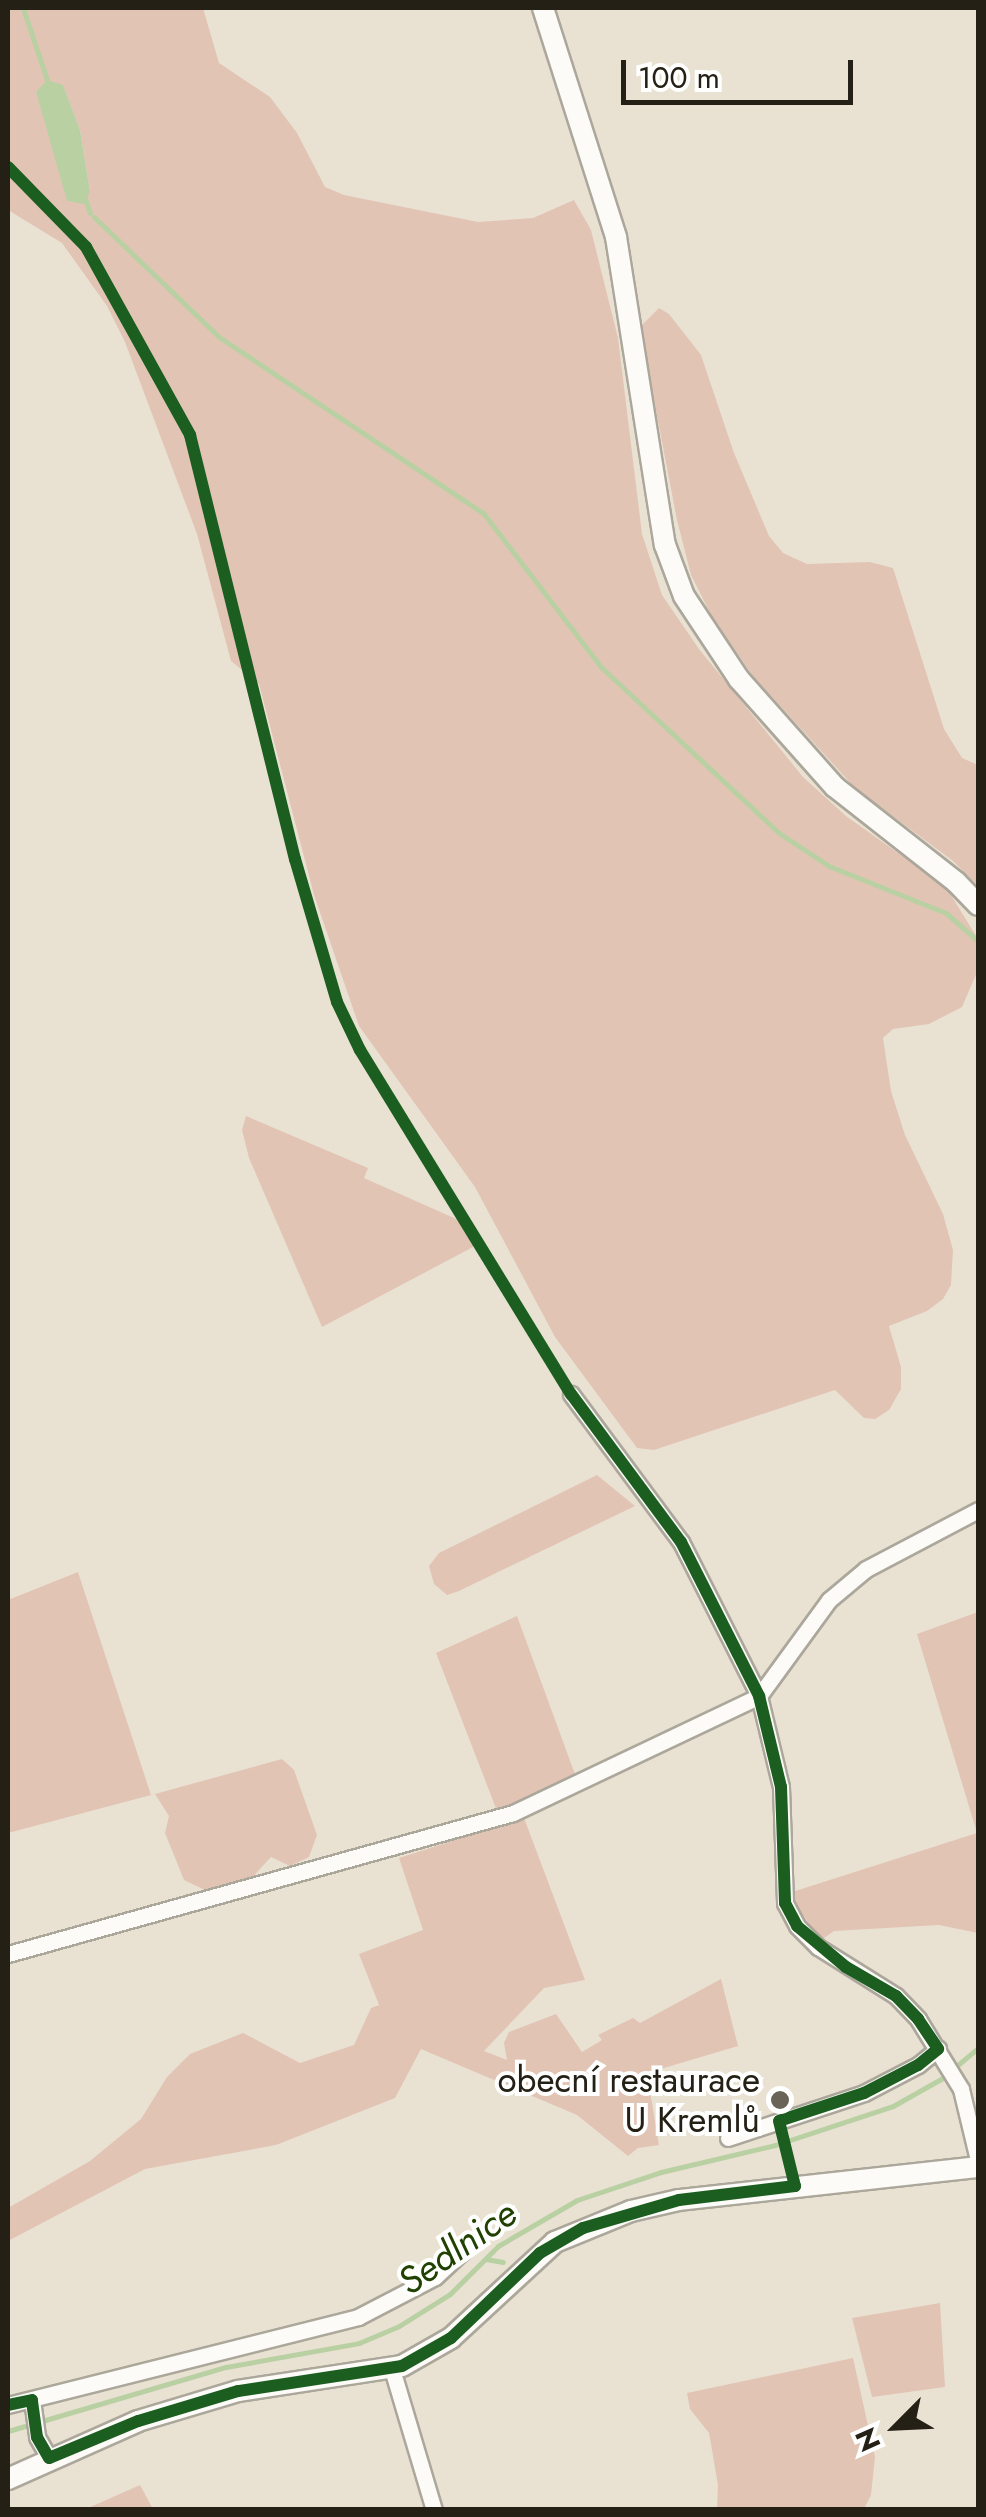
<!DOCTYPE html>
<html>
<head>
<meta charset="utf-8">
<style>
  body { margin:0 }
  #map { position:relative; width:986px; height:2517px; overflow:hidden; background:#e9e2d3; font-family:Jost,sans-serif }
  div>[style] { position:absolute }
  .green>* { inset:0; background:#e2c4b5 }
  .water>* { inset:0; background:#b9d0a3 }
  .stream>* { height:5px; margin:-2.5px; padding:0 2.5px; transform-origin:2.5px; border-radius:2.5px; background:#b9d0a3 }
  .roads { filter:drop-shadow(2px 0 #aca79b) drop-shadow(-2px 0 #aca79b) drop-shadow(0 2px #aca79b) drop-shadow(0 -2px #aca79b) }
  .street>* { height:15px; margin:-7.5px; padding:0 7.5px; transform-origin:7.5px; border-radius:7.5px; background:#fcfbf8 }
  .secondary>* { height:20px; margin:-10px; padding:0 10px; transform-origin:10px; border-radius:10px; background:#fcfbf8 }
  .cycleway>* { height:12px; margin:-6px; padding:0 6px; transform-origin:6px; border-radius:6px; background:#1b5e20 }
  .dots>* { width:28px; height:28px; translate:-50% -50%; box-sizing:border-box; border:5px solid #fff; border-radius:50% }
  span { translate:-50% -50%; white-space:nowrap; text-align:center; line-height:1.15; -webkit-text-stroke:8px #fff; paint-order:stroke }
  .poi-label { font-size:35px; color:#252016 }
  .right { translate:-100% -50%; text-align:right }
  .water-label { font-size:38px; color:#204101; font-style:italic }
  .frame { position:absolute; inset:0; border:10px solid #252016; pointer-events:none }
  .north { position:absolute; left:846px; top:2377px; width:100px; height:100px; -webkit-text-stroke:8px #fff; paint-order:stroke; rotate:246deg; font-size:28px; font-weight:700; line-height:40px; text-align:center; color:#252016 }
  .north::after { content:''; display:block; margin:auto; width:35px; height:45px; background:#252016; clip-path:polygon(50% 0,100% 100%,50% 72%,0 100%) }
  .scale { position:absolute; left:621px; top:60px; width:232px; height:45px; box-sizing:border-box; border:5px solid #252016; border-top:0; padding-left:12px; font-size:30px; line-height:35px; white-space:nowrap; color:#252016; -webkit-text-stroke:8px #fff; paint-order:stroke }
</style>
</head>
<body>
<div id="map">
  <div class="green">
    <i style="clip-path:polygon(evenodd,8px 8px,203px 8px,219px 63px,270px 97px,297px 133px,325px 187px,344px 195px,478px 222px,533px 218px,574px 200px,591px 230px,618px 338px,642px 534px,662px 595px,699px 649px,803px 777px,846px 816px,946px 887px,978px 939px,978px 970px,962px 1007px,929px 1024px,893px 1029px,883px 1038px,891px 1091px,905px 1135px,943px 1214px,953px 1250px,951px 1285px,943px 1299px,927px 1311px,889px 1326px,901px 1367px,901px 1389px,889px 1410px,875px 1419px,864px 1418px,835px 1390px,654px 1450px,637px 1448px,555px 1337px,475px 1187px,359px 1026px,314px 895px,259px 684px,231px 661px,197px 534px,125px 342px,107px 306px,62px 243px,8px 210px,8px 8px,63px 86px,80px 130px,90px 191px,53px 144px,36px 92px,63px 86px)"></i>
    <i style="clip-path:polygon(659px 308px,669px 314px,701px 355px,734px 453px,769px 536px,783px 553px,807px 564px,870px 562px,893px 568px,944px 729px,962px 758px,978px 765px,978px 886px,953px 861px,855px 788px,753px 676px,712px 617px,691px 575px,677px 520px,640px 327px)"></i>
    <i style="clip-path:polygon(246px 1116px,368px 1168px,364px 1178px,454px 1218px,464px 1225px,475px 1246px,322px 1327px,249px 1158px,242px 1130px)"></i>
    <i style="clip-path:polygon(597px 1475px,635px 1506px,459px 1591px,447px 1595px,434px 1584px,429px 1566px,439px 1553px)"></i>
    <i style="clip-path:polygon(78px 1572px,151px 1795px,8px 1833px,8px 1600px)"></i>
    <i style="clip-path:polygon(978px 1612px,978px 1933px,939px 1925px,834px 1931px,820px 1941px,789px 1893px,977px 1833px,917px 1634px)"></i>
    <i style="clip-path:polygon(517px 1616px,576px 1777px,497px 1811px,436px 1653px)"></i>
    <i style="clip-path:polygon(282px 1759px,294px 1770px,317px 1835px,309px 1857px,290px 1866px,271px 1857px,247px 1883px,211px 1893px,184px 1880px,165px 1833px,169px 1816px,155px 1794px)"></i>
    <i style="clip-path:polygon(524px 1818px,585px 1980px,544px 1988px,484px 2051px,507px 2060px,504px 2043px,509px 2032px,556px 2014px,582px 2052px,602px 2040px,598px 2035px,633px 2018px,640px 2023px,721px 1979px,738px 2046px,647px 2073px,659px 2145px,638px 2148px,628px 2156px,577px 2115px,421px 2049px,395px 2098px,276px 2145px,145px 2169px,8px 2241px,8px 2208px,90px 2161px,141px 2119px,167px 2077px,190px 2054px,243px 2033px,300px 2063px,354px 2045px,371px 2008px,379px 2005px,359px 1954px,423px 1930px,399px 1858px)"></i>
    <i style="clip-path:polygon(940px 2303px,945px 2387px,872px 2397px,852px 2318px)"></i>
    <i style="clip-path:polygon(853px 2358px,875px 2457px,871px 2495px,864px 2509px,717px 2509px,718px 2485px,709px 2433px,690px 2409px,687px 2393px)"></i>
    <i style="clip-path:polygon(140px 2485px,153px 2509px,86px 2509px)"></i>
  </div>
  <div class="water">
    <i style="clip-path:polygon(47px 80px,63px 85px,80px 130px,90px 191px,85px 204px,67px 201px,36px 92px)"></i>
  </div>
  <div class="stream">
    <i style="left:23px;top:8px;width:82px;rotate:71.6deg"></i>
    <i style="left:84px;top:196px;width:18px;rotate:71deg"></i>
    <i style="left:94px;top:217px;width:173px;rotate:43.8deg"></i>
    <i style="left:219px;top:337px;width:319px;rotate:33.7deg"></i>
    <i style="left:484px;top:514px;width:193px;rotate:52.6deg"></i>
    <i style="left:601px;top:667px;width:243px;rotate:43deg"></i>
    <i style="left:779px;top:833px;width:60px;rotate:33.4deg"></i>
    <i style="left:829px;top:866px;width:126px;rotate:21.9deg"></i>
    <i style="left:946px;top:913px;width:43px;rotate:41.2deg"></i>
    <i style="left:486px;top:2259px;width:17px;rotate:10deg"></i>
    <i style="left:8px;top:2431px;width:227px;rotate:-16.4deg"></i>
    <i style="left:226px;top:2367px;width:135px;rotate:-10.2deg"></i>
    <i style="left:359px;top:2343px;width:43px;rotate:-23deg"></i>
    <i style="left:399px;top:2326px;width:60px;rotate:-32.1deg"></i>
    <i style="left:450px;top:2294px;width:68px;rotate:-45deg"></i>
    <i style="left:498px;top:2246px;width:91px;rotate:-30.2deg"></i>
    <i style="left:577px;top:2200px;width:89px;rotate:-18.4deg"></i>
    <i style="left:661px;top:2172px;width:117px;rotate:-13.3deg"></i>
    <i style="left:775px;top:2145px;width:124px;rotate:-18.3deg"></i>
    <i style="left:893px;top:2106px;width:55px;rotate:-29.4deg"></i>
    <i style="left:941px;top:2079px;width:48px;rotate:-40deg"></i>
  </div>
  <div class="roads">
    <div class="street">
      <i style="left:571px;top:1394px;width:184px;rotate:53.4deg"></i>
      <i style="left:681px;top:1542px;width:173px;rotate:63.1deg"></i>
      <i style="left:759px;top:1696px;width:94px;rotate:76.4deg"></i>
      <i style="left:781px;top:1787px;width:116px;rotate:88deg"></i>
      <i style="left:785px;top:1903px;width:26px;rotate:62deg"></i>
      <i style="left:797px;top:1926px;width:30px;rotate:45deg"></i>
      <i style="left:818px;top:1947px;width:92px;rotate:32.1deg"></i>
      <i style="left:896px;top:1996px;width:32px;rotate:46deg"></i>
      <i style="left:918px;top:2019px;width:82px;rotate:58.4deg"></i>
      <i style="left:961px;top:2089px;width:73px;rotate:76.5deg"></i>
      <i style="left:8px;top:1954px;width:524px;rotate:-15.6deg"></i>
      <i style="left:513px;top:1813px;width:272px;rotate:-25.4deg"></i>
      <i style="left:759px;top:1696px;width:119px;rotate:-53.9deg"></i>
      <i style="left:829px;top:1600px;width:48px;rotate:-40deg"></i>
      <i style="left:866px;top:1569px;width:127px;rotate:-27.8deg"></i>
      <i style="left:728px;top:2138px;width:143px;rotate:-18.3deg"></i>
      <i style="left:864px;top:2093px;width:61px;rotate:-27.4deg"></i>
      <i style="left:918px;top:2065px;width:26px;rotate:-39deg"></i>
      <i style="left:392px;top:2369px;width:147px;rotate:73.4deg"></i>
      <i style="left:32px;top:2400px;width:37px;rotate:82deg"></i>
      <i style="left:37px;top:2437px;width:24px;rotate:60deg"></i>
      <i style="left:8px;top:2405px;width:361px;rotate:-14.1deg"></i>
      <i style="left:358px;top:2317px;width:87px;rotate:-27.5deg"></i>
      <i style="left:435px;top:2277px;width:42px;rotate:-43.1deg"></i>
    </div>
    <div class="secondary">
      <i style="left:543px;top:8px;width:240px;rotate:72.3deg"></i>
      <i style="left:616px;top:237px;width:312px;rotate:81deg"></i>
      <i style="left:665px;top:545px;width:54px;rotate:69.6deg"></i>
      <i style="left:684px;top:596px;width:100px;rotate:56.5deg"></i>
      <i style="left:739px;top:679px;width:144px;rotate:48.4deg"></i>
      <i style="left:835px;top:787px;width:154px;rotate:38.1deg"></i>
      <i style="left:956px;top:882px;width:32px;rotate:46deg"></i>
      <i style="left:8px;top:2479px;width:142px;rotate:-24deg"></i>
      <i style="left:138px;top:2421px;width:104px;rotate:-16.7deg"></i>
      <i style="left:238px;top:2391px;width:166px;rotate:-8.7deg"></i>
      <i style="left:402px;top:2366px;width:56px;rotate:-29.7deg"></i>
      <i style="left:451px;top:2338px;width:142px;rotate:-42.7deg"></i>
      <i style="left:555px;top:2242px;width:82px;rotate:-22.2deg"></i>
      <i style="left:631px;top:2211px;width:49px;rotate:-12.9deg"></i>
      <i style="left:679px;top:2200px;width:301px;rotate:-6.3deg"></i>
    </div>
  </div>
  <div class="cycleway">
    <i style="left:8px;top:167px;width:112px;rotate:45.7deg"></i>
    <i style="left:86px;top:247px;width:215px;rotate:61deg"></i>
    <i style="left:190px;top:435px;width:437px;rotate:76.1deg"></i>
    <i style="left:295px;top:859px;width:149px;rotate:73.6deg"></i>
    <i style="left:337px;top:1002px;width:53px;rotate:64.4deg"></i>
    <i style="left:360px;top:1050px;width:404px;rotate:58.5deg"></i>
    <i style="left:571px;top:1394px;width:184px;rotate:53.4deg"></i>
    <i style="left:681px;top:1542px;width:173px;rotate:63.1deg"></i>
    <i style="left:759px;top:1696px;width:94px;rotate:76.4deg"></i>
    <i style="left:781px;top:1787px;width:116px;rotate:88deg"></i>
    <i style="left:785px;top:1903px;width:26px;rotate:62deg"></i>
    <i style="left:797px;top:1926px;width:64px;rotate:39.9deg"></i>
    <i style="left:846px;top:1967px;width:58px;rotate:30.1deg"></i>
    <i style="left:896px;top:1996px;width:32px;rotate:46deg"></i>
    <i style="left:918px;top:2019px;width:36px;rotate:56deg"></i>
    <i style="left:938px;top:2049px;width:26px;rotate:141deg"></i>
    <i style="left:918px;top:2065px;width:61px;rotate:152.6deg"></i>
    <i style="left:864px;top:2093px;width:89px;rotate:161.8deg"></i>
    <i style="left:779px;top:2121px;width:67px;rotate:76.2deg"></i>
    <i style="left:795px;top:2186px;width:117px;rotate:173.1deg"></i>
    <i style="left:679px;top:2200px;width:100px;rotate:163.7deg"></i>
    <i style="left:583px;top:2228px;width:50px;rotate:149.8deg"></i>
    <i style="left:540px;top:2253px;width:123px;rotate:136.3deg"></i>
    <i style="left:451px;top:2338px;width:56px;rotate:150.3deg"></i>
    <i style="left:402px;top:2366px;width:166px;rotate:171.3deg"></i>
    <i style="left:238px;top:2391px;width:104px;rotate:163.3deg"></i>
    <i style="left:138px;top:2421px;width:96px;rotate:157.4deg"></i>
    <i style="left:49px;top:2458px;width:24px;rotate:-120deg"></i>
    <i style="left:37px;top:2437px;width:37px;rotate:-98deg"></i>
    <i style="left:32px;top:2400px;width:25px;rotate:168deg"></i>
  </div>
  <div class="dots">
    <i style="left:780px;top:2100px;background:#6a6458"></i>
  </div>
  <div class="poi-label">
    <span class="right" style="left:760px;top:2100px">obecní restaurace<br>U Kremlů</span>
  </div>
  <div class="water-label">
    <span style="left:457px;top:2247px;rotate:-35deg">Sedlnice</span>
  </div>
  <div class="frame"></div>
  <div class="north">N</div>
  <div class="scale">100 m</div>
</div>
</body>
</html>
